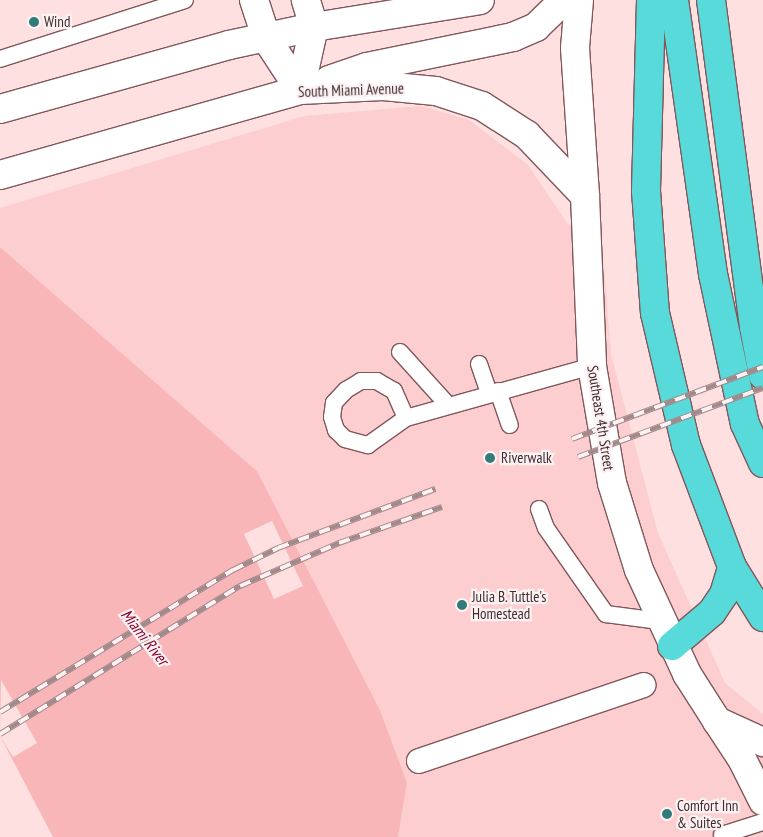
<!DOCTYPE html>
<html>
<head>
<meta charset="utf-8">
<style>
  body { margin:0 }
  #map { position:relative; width:763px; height:837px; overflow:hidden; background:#fee0e1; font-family:"PT Sans Narrow",sans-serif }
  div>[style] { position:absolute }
  .built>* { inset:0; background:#fdced0 }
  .water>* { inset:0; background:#f9b6b9 }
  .pier>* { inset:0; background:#fee0e1 }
  .roads { filter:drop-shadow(1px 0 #81575a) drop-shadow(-1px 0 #81575a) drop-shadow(0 1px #81575a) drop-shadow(0 -1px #81575a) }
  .service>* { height:16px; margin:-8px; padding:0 8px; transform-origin:8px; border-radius:8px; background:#fff }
  .pedestrian>* { height:24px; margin:-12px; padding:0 12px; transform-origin:12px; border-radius:12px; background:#fff }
  .minor>* { height:28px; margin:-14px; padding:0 14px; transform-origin:14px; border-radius:14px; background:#fff }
  .secondary>* { height:28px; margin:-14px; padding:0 14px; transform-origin:14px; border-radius:14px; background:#fff }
  .motorway>* { height:28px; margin:-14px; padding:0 14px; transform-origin:14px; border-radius:14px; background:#58dada }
  .rail>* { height:5.5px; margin-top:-2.75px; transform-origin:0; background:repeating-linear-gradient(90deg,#fdf2f3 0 11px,#a28a8b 0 22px); box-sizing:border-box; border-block:1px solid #a28a8b }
  .dots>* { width:14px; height:14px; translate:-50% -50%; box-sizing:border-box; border:2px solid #fdf2f3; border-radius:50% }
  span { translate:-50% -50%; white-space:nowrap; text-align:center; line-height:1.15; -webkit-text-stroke:4.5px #fdf2f3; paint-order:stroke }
  .poi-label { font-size:15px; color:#3f2c2d }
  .left { translate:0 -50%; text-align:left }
  .street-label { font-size:15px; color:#3f2c2d }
  .water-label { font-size:16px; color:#8c032c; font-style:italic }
</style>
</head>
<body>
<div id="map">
  <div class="built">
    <i style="clip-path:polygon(421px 106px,469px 120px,528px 165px,567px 223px,602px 242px,611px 354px,658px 533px,725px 683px,763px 714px,763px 837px,398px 837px,407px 783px,380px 710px,257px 471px,0 247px,0 208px,304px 116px)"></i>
  </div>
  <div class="water">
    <i style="clip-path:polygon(0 247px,257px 471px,380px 710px,407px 783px,398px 837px,53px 837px,0 736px)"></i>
  </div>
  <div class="pier">
    <i style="clip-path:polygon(272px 521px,303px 586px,274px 599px,244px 534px)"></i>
    <i style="clip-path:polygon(1px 680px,37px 743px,13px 757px,0 736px)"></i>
  </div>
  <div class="roads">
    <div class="service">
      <i style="left:0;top:59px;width:194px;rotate:-17.7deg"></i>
      <i style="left:400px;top:352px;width:70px;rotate:47.9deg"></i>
      <i style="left:479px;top:364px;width:31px;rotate:71deg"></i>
      <i style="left:498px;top:391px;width:36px;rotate:71deg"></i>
      <i style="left:406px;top:418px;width:30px;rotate:-114deg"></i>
      <i style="left:394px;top:391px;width:20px;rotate:-150deg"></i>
      <i style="left:377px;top:381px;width:16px;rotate:180deg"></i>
      <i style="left:361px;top:381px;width:17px;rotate:149deg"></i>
      <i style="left:346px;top:390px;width:18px;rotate:133deg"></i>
      <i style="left:334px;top:403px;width:14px;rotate:98deg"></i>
      <i style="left:332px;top:417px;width:14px;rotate:73deg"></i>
      <i style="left:336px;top:430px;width:13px;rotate:45deg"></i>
      <i style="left:345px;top:439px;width:24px;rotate:15deg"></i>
      <i style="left:368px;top:445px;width:47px;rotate:-35.4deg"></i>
      <i style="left:406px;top:418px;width:193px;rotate:-15.6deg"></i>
      <i style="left:539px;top:509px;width:20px;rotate:70deg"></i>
      <i style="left:546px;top:528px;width:105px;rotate:55.1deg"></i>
      <i style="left:606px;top:614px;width:54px;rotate:7.4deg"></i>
      <i style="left:722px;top:835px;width:43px;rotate:-17.6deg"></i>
    </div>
    <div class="pedestrian">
      <i style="left:419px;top:761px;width:237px;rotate:-18.7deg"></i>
    </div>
    <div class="minor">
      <i style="left:254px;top:0;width:40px;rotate:72deg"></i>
      <i style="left:266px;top:38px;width:62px;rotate:56.8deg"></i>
      <i style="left:300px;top:90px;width:65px;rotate:-77.5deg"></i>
      <i style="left:314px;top:27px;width:28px;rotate:-107deg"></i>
      <i style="left:717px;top:721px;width:45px;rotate:56.7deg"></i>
      <i style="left:742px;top:759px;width:47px;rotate:63.4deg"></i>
    </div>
    <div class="secondary">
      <i style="left:579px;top:0;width:48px;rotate:94.8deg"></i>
      <i style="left:575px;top:48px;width:148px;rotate:86.1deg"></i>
      <i style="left:585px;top:196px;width:170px;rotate:87.6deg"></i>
      <i style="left:592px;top:366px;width:119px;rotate:80.3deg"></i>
      <i style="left:612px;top:483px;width:91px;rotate:72.8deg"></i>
      <i style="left:639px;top:570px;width:115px;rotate:65.2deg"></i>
      <i style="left:687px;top:674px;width:56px;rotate:57.4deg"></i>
      <i style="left:717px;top:721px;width:51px;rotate:24.5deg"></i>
      <i style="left:329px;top:80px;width:40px;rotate:-18.9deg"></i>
      <i style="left:367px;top:67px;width:149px;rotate:-11.6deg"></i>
      <i style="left:513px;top:37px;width:25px;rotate:-23deg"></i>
      <i style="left:536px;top:27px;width:39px;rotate:-44deg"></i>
      <i style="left:0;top:109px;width:238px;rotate:-15.6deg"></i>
      <i style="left:229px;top:45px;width:87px;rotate:-12deg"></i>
      <i style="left:314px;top:27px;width:168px;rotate:-9.2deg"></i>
      <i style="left:0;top:175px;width:312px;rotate:-15.8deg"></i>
      <i style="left:300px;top:90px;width:83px;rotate:-2.8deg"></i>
      <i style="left:383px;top:86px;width:53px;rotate:5.4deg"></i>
      <i style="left:436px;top:91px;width:48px;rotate:18.1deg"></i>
      <i style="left:482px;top:106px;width:54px;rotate:32.8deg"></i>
      <i style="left:527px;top:135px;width:84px;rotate:46.4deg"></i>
    </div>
    <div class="motorway">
      <i style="left:651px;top:0;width:191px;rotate:91.5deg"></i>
      <i style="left:646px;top:191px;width:122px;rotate:85.8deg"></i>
      <i style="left:655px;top:313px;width:136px;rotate:76.8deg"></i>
      <i style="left:686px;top:445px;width:130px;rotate:69.3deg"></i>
      <i style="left:732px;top:567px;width:59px;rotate:58.2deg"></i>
      <i style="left:674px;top:0;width:277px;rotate:81.9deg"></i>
      <i style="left:713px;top:274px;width:153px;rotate:78deg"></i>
      <i style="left:745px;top:424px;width:43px;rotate:65.2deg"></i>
      <i style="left:711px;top:0;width:330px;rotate:82.5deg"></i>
      <i style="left:754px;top:327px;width:49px;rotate:79.4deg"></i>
      <i style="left:672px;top:646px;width:52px;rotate:-40.4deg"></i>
      <i style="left:712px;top:612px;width:22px;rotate:-56deg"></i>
      <i style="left:724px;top:594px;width:28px;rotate:-73deg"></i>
    </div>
  </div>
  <div class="rail">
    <i style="left:572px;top:439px;width:204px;rotate:-20.7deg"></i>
    <i style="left:578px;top:457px;width:197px;rotate:-20.5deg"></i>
    <i style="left:0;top:712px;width:273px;rotate:-31.4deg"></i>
    <i style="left:233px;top:570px;width:50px;rotate:-26.1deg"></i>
    <i style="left:278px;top:548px;width:168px;rotate:-20.6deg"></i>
    <i style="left:0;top:734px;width:282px;rotate:-31.7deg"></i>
    <i style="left:240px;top:586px;width:108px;rotate:-23.5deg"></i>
    <i style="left:339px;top:543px;width:109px;rotate:-19.3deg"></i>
  </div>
  <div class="dots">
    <i style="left:34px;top:22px;background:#327b7b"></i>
    <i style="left:490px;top:458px;background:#327b7b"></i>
    <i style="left:462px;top:605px;background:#327b7b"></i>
    <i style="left:667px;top:814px;background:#327b7b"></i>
  </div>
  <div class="poi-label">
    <span class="left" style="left:44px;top:22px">Wind</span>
    <span class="left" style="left:501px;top:458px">Riverwalk</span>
    <span class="left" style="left:472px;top:605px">Julia B. Tuttle's<br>Homestead</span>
    <span class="left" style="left:677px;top:814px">Comfort Inn<br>&amp; Suites</span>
  </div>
  <div class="street-label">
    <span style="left:351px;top:90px;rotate:-2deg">South Miami Avenue</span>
    <span style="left:601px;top:418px;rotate:81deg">Southeast 4th Street</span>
  </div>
  <div class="water-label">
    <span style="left:145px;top:637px;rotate:52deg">Miami River</span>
  </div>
</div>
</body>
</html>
